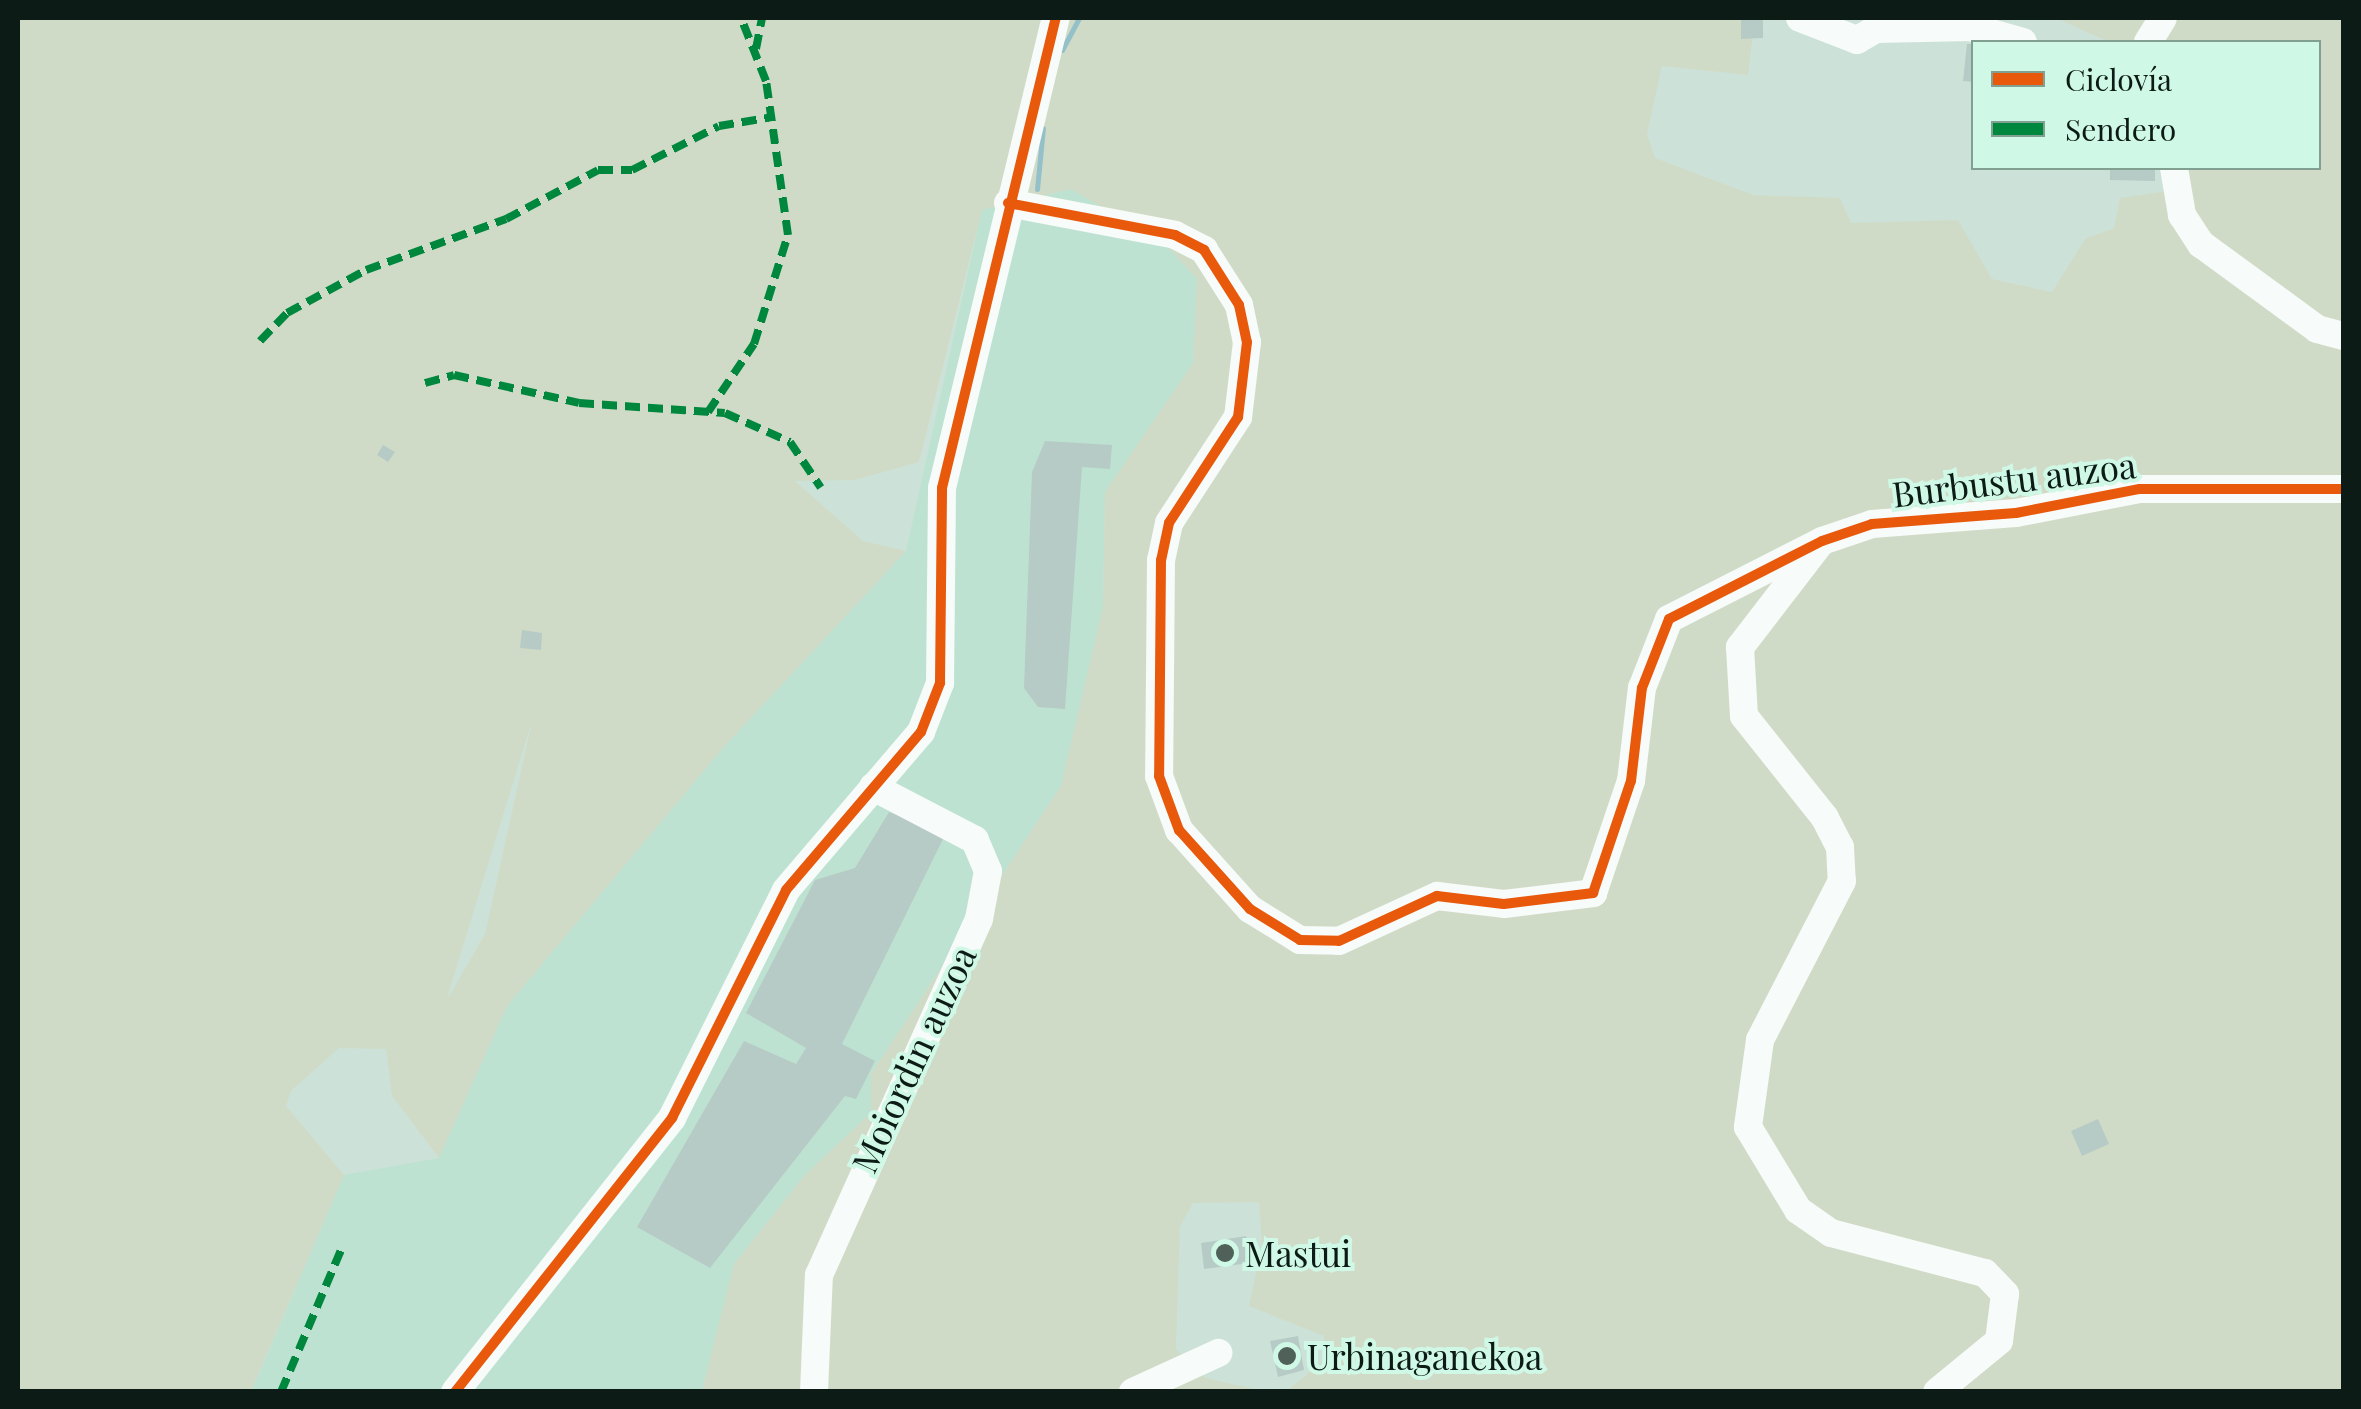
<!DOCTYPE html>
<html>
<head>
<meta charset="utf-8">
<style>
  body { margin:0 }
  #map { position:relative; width:2361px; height:1409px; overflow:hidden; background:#cce2d8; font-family:"Playfair Display",serif }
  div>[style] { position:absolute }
  .built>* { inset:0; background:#bee2d1 }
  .green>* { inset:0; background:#d0dbc7 }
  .stream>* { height:5px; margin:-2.5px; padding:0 2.5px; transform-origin:2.5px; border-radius:2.5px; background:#94c0c9 }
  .building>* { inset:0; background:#b6cbc6 }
  .minor>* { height:28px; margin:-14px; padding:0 14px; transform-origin:14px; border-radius:14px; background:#f7fbf9 }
  .quiet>* { height:8px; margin-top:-4px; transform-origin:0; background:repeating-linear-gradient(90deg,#00873e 0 15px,transparent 0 23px) }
  .cycleway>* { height:10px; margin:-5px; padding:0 5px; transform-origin:5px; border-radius:5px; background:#e8590c }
  .dots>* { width:28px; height:28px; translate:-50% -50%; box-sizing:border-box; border:5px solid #d0f8e6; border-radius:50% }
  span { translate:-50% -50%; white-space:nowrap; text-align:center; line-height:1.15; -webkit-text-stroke:8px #d0f8e6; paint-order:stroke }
  .street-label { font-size:35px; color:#0c1b15 }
  .poi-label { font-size:35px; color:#0c1b15 }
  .left { translate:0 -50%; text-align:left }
  .frame { position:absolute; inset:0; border:20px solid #0c1b15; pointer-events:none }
  .legend { position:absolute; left:1971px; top:40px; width:350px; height:130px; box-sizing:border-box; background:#d0f8e6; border:2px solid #82a092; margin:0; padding:12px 18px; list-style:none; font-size:30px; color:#0c1b15 }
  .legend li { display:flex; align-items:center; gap:20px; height:50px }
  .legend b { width:50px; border:2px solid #82a092 }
</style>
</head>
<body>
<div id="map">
  <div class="built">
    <i style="clip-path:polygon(1071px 189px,1166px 245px,1197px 279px,1193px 363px,1105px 492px,1103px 607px,1061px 786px,871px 1074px,871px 1113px,805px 1175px,734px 1264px,702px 1391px,251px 1392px,344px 1175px,439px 1158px,507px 1006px,722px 749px,906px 551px,982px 209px)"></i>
  </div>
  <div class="green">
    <i style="clip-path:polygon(evenodd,18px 18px,1755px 18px,1748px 75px,1662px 66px,1647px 134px,1655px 158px,1753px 195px,1840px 198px,1851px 223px,1958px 220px,1992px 279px,2052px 292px,2085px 239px,2114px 228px,2120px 198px,2175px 190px,2174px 168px,2318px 168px,2318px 42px,2109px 42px,2056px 18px,2343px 18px,2343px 1391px,1286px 1391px,1326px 1359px,1324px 1336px,1249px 1306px,1262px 1244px,1259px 1202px,1193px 1203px,1180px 1227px,1176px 1349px,1206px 1378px,1263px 1391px,702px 1391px,734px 1264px,805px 1175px,871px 1113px,871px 1074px,1061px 786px,1103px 607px,1105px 492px,1193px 363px,1197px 279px,1166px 245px,1071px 189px,982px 210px,919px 462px,855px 480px,795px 481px,863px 541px,906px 551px,722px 749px,507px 1006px,439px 1158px,392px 1096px,386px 1049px,339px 1048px,291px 1091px,286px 1106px,344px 1175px,251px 1391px,18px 1391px,18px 18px,532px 721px,485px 934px,449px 996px,448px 995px,532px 721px)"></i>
  </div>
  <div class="stream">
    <i style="left:1062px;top:50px;width:36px;rotate:-62deg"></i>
    <i style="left:1037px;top:189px;width:61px;rotate:-84.4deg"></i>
  </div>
  <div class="building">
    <i style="clip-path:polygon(1741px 18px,1763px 18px,1763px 38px,1741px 39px)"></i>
    <i style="clip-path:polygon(1967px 44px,1974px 44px,1974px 82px,1963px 81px)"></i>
    <i style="clip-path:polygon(2110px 168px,2155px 168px,2155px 181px,2110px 180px)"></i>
    <i style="clip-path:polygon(1045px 441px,1112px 445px,1110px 469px,1082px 467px,1065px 709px,1038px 707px,1024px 688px,1032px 472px)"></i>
    <i style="clip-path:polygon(383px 445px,395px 452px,388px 462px,377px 455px)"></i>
    <i style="clip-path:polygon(522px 630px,542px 633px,541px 650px,520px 648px)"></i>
    <i style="clip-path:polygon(889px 812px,946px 833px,842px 1044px,875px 1061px,856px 1099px,845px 1096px,710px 1268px,637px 1227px,744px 1041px,796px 1064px,806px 1048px,746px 1013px,815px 880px,855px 868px)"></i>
    <i style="clip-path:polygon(2098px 1119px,2109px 1144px,2082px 1156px,2071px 1131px)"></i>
    <i style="clip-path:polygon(1246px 1236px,1250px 1263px,1204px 1269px,1201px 1243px)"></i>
    <i style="clip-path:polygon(1298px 1336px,1304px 1370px,1278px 1377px,1270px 1341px)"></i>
  </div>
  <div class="minor">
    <i style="left:1800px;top:18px;width:61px;rotate:21.1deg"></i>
    <i style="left:1857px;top:40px;width:22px;rotate:-30deg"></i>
    <i style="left:1876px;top:29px;width:94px;rotate:-1.2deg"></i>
    <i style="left:1970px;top:27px;width:55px;rotate:15.8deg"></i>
    <i style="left:2148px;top:42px;width:28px;rotate:-58deg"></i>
    <i style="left:2174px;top:168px;width:48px;rotate:80.3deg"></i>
    <i style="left:2182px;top:215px;width:35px;rotate:57deg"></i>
    <i style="left:2201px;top:244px;width:144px;rotate:36.2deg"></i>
    <i style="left:2317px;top:329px;width:28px;rotate:15deg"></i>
    <i style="left:1008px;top:203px;width:170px;rotate:10.8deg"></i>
    <i style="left:1175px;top:235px;width:33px;rotate:27deg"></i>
    <i style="left:1204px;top:250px;width:65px;rotate:57.5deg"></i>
    <i style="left:1239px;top:305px;width:38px;rotate:78deg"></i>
    <i style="left:1247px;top:342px;width:76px;rotate:96.8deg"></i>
    <i style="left:1238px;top:417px;width:126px;rotate:123.1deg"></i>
    <i style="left:1169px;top:523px;width:38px;rotate:102deg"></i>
    <i style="left:1161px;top:560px;width:216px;rotate:90.5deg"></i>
    <i style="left:1159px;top:776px;width:58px;rotate:69.7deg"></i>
    <i style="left:1179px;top:830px;width:106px;rotate:48.1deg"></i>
    <i style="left:1250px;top:909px;width:59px;rotate:31.8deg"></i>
    <i style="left:1300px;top:940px;width:39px;rotate:1deg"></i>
    <i style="left:1339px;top:941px;width:108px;rotate:-24.7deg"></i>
    <i style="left:1437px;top:896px;width:67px;rotate:6.8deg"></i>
    <i style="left:1504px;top:904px;width:90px;rotate:-7deg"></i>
    <i style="left:1593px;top:893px;width:118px;rotate:-71.3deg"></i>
    <i style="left:1631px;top:781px;width:94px;rotate:-83.3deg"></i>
    <i style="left:1642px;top:688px;width:74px;rotate:-68.6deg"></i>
    <i style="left:1669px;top:619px;width:172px;rotate:-27deg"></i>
    <i style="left:1822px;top:541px;width:53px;rotate:-18.8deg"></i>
    <i style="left:1872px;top:524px;width:144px;rotate:-4.4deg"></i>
    <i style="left:2016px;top:513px;width:126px;rotate:-11deg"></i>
    <i style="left:2140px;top:489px;width:204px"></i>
    <i style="left:1821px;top:542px;width:133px;rotate:127.6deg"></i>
    <i style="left:1740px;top:647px;width:69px;rotate:86.7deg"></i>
    <i style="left:1744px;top:716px;width:130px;rotate:51.5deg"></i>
    <i style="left:1825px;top:818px;width:33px;rotate:63deg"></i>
    <i style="left:1840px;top:847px;width:34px;rotate:87deg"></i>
    <i style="left:1842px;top:881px;width:179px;rotate:117.3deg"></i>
    <i style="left:1760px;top:1040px;width:88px;rotate:97.9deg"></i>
    <i style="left:1748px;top:1127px;width:97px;rotate:58.9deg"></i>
    <i style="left:1798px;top:1210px;width:40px;rotate:34.9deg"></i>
    <i style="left:1831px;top:1233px;width:159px;rotate:14.6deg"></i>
    <i style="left:1985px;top:1273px;width:29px;rotate:46deg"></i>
    <i style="left:2005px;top:1294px;width:47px;rotate:97.3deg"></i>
    <i style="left:1999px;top:1341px;width:80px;rotate:140.6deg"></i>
    <i style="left:455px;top:1392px;width:350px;rotate:-51.6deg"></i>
    <i style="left:672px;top:1118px;width:255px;rotate:-63.4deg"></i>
    <i style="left:786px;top:890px;width:208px;rotate:-49.5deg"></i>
    <i style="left:921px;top:732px;width:53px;rotate:-68.8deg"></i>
    <i style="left:940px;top:683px;width:195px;rotate:-89.4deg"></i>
    <i style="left:942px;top:488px;width:484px;rotate:-76.4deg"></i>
    <i style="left:814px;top:1392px;width:117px;rotate:-87.6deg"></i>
    <i style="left:819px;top:1275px;width:390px;rotate:-65.8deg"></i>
    <i style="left:979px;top:919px;width:49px;rotate:-79.4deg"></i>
    <i style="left:988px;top:871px;width:34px;rotate:-113deg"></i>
    <i style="left:975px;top:840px;width:115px;rotate:-152.5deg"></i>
    <i style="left:1133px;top:1392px;width:94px;rotate:-24.6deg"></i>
  </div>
  <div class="quiet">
    <i style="left:756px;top:49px;width:32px;rotate:-79deg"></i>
    <i style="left:260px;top:341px;width:39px;rotate:-46deg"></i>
    <i style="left:287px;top:313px;width:90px;rotate:-28.6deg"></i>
    <i style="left:366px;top:270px;width:149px;rotate:-20deg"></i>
    <i style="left:506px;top:219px;width:104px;rotate:-28deg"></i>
    <i style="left:598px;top:170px;width:34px"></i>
    <i style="left:632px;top:170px;width:97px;rotate:-26.8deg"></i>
    <i style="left:719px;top:126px;width:55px;rotate:-9.5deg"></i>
    <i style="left:425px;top:383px;width:30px;rotate:-15deg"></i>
    <i style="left:454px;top:375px;width:128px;rotate:12.6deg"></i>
    <i style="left:579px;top:403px;width:146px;rotate:3.9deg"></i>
    <i style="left:725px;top:413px;width:71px;rotate:24deg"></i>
    <i style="left:790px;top:442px;width:55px;rotate:56deg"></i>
    <i style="left:708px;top:412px;width:82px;rotate:-55.9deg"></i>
    <i style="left:754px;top:344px;width:114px;rotate:-72.7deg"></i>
    <i style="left:788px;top:235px;width:156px;rotate:-98.1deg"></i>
    <i style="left:766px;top:81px;width:68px;rotate:-111.6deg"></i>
    <i style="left:281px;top:1392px;width:154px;rotate:-67.1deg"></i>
  </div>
  <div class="cycleway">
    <i style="left:1008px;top:203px;width:170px;rotate:10.8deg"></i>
    <i style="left:1175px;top:235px;width:33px;rotate:27deg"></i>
    <i style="left:1204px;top:250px;width:65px;rotate:57.5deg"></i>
    <i style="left:1239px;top:305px;width:38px;rotate:78deg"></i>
    <i style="left:1247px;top:342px;width:76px;rotate:96.8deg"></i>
    <i style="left:1238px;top:417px;width:126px;rotate:123.1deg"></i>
    <i style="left:1169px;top:523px;width:38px;rotate:102deg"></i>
    <i style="left:1161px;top:560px;width:216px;rotate:90.5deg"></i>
    <i style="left:1159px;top:776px;width:58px;rotate:69.7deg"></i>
    <i style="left:1179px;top:830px;width:106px;rotate:48.1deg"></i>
    <i style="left:1250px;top:909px;width:59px;rotate:31.8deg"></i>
    <i style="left:1300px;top:940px;width:39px;rotate:1deg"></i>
    <i style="left:1339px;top:941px;width:108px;rotate:-24.7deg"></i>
    <i style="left:1437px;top:896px;width:67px;rotate:6.8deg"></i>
    <i style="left:1504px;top:904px;width:90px;rotate:-7deg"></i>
    <i style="left:1593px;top:893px;width:118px;rotate:-71.3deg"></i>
    <i style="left:1631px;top:781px;width:94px;rotate:-83.3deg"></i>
    <i style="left:1642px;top:688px;width:74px;rotate:-68.6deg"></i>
    <i style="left:1669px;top:619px;width:172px;rotate:-27deg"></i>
    <i style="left:1822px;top:541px;width:53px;rotate:-18.8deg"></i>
    <i style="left:1872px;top:524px;width:144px;rotate:-4.4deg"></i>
    <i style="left:2016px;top:513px;width:126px;rotate:-11deg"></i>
    <i style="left:2140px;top:489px;width:204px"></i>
    <i style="left:455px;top:1392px;width:350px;rotate:-51.6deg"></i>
    <i style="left:672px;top:1118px;width:255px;rotate:-63.4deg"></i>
    <i style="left:786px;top:890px;width:208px;rotate:-49.5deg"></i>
    <i style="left:921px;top:732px;width:53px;rotate:-68.8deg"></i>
    <i style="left:940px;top:683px;width:195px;rotate:-89.4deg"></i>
    <i style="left:942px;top:488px;width:484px;rotate:-76.4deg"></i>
  </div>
  <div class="dots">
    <i style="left:1225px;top:1253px;background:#4f6159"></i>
    <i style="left:1287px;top:1356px;background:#4f6159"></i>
  </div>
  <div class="street-label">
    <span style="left:2014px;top:479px;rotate:-7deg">Burbustu auzoa</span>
    <span style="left:913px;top:1059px;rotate:-65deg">Moiordin auzoa</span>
  </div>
  <div class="poi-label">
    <span class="left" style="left:1245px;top:1253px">Mastui</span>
    <span class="left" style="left:1307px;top:1356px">Urbinaganekoa</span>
  </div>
  <div class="frame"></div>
  <ul class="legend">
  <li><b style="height:12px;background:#e8590c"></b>Ciclovía</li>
  <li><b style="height:12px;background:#00873e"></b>Sendero</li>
  </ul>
</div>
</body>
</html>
